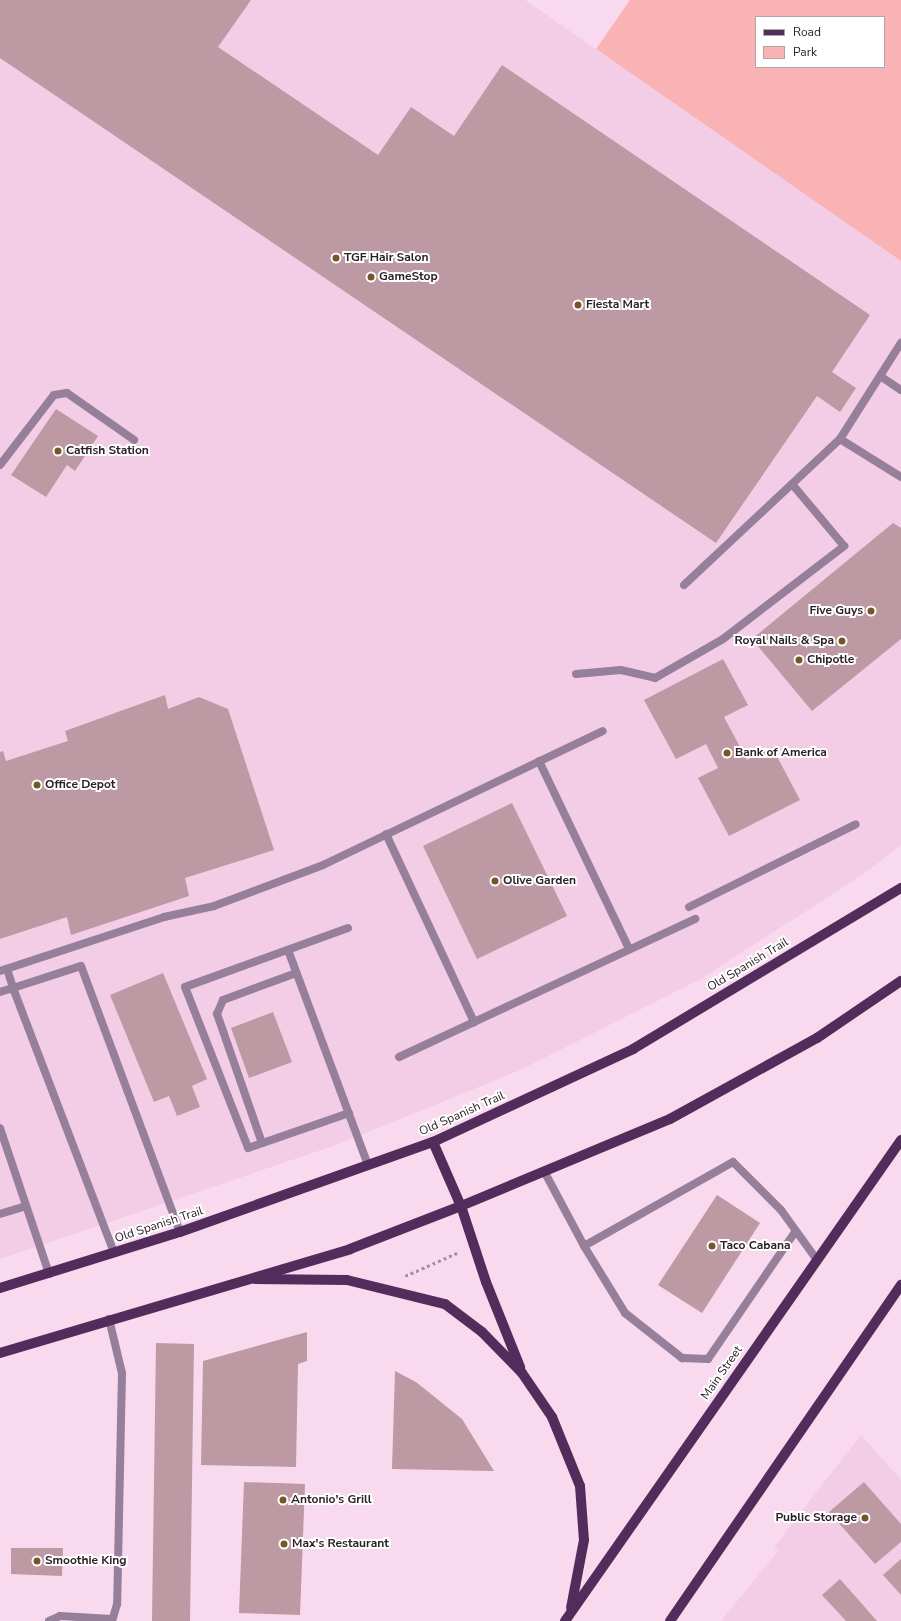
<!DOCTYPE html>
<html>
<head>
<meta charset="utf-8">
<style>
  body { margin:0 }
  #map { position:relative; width:901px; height:1621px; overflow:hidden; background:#f9d9ee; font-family:"Nunito Sans",sans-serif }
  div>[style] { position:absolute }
  .built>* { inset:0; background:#f3cce5 }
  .green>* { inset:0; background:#f9b3b4 }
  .building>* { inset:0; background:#bc99a3 }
  .path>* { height:2.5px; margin-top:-1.25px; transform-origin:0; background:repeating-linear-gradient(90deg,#a78f9f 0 3px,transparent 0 6px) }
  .lane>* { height:8px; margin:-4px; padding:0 4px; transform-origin:4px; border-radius:4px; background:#957f9a }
  .primary>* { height:10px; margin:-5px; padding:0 5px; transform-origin:5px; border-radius:5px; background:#522d5c }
  .dots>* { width:11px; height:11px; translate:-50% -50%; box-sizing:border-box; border:2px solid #fff; border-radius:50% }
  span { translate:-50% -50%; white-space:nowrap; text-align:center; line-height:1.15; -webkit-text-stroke:4px #fff; paint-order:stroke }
  .poi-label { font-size:12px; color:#2c2028; font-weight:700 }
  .left { translate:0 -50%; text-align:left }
  .right { translate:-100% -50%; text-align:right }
  .street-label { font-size:12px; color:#2c2028 }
  .legend { position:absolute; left:755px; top:16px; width:130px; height:52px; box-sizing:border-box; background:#fff; border:1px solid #aba6a9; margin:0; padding:5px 7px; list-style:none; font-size:12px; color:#2c2028 }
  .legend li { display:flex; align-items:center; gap:8px; height:20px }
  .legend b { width:20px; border:1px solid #aba6a9 }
</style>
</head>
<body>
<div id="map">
  <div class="built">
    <i style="clip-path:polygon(0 0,525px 0,901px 261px,901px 845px,865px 873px,699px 980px,518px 1071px,336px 1145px,0 1259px)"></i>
    <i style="clip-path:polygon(861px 1435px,901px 1480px,901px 1621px,721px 1621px,778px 1551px,774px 1547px)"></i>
  </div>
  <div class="green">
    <i style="clip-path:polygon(evenodd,630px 0,901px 0,901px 261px,596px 49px,630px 0,756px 17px,884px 17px,884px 67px,756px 67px,756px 17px)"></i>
  </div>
  <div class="building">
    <i style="clip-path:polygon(0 0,251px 0,218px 47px,378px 155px,411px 107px,454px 136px,502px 65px,870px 315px,832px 372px,856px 388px,840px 412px,817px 396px,716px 543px,0 58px)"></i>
    <i style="clip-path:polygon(56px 409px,98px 436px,75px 471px,67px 465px,46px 497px,11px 475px)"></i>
    <i style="clip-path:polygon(893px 523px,901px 528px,901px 639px,812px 711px,752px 639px)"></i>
    <i style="clip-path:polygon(723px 659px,748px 705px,724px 717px,747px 760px,772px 747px,800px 800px,729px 836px,698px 778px,718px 768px,706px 744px,676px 759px,644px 700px)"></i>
    <i style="clip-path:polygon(165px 695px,168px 709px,199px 697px,228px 709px,274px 850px,185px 878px,189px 896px,71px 935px,67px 917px,0 939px,0 752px,3px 751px,6px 761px,68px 741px,65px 731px)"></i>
    <i style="clip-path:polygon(512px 803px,567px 916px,477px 959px,423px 846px)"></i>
    <i style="clip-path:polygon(163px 973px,207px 1079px,192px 1086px,200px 1107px,177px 1116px,169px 1096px,154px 1102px,110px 995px)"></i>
    <i style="clip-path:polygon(273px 1012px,292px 1062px,249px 1078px,231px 1028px)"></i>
    <i style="clip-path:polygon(717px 1195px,760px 1223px,702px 1313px,658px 1285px)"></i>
    <i style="clip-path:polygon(307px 1332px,307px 1361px,298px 1364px,296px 1467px,201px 1465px,203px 1361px)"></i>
    <i style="clip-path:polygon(156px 1343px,194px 1344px,190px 1621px,152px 1621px)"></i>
    <i style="clip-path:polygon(395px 1371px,416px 1382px,462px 1419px,494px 1471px,392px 1469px)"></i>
    <i style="clip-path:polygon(244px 1482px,305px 1484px,300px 1615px,239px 1613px)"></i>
    <i style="clip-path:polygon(864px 1482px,901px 1524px,901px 1542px,875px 1564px,829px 1512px)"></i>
    <i style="clip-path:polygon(11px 1548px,63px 1548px,62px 1576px,11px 1574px)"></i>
    <i style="clip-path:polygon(901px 1559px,901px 1595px,883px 1575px)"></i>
    <i style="clip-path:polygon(840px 1579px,877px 1621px,846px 1621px,822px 1595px)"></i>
  </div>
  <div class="path">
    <i style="left:405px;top:1276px;width:57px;rotate:-23.9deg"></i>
  </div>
  <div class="lane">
    <i style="left:880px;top:376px;width:25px;rotate:34deg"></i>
    <i style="left:840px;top:439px;width:72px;rotate:31.9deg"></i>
    <i style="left:0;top:465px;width:88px;rotate:-52.4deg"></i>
    <i style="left:54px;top:395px;width:13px;rotate:-9deg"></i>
    <i style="left:67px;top:393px;width:82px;rotate:35deg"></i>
    <i style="left:684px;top:585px;width:214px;rotate:-43.1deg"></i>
    <i style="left:840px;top:439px;width:114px;rotate:-57.6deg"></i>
    <i style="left:576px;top:674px;width:45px;rotate:-5.1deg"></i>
    <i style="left:621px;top:670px;width:35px;rotate:13deg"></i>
    <i style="left:655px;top:678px;width:78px;rotate:-29.8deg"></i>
    <i style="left:723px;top:639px;width:153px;rotate:-37.5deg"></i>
    <i style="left:844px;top:546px;width:81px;rotate:-130deg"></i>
    <i style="left:539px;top:761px;width:208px;rotate:64.4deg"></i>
    <i style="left:386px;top:834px;width:208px;rotate:64.9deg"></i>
    <i style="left:689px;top:907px;width:186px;rotate:-26.4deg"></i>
    <i style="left:348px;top:928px;width:173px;rotate:160.1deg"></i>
    <i style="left:185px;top:987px;width:173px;rotate:68.6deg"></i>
    <i style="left:248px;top:1148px;width:107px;rotate:-19.1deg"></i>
    <i style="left:288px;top:950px;width:229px;rotate:69.6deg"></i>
    <i style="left:7px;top:969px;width:20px;rotate:72deg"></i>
    <i style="left:13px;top:988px;width:71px;rotate:-17.9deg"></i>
    <i style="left:81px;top:966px;width:284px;rotate:69.6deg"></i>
    <i style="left:0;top:971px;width:173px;rotate:-18.2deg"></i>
    <i style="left:164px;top:917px;width:51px;rotate:-12.4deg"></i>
    <i style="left:214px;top:906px;width:116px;rotate:-20.6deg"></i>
    <i style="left:323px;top:865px;width:310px;rotate:-25.6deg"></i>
    <i style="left:0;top:992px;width:14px;rotate:-17deg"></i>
    <i style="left:13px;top:988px;width:284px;rotate:69.1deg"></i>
    <i style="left:399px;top:1057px;width:327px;rotate:-25deg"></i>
    <i style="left:0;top:1128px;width:154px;rotate:71.4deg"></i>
    <i style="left:262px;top:1143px;width:137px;rotate:-109.2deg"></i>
    <i style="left:217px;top:1014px;width:15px;rotate:-67deg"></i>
    <i style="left:223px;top:1000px;width:78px;rotate:-20.3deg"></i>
    <i style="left:544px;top:1171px;width:85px;rotate:61.9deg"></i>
    <i style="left:584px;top:1246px;width:171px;rotate:-29.4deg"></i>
    <i style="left:733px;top:1162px;width:68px;rotate:45deg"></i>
    <i style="left:781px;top:1210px;width:62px;rotate:54.2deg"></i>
    <i style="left:0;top:1214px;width:27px;rotate:-17deg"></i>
    <i style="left:584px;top:1246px;width:79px;rotate:58.5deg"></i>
    <i style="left:625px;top:1313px;width:73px;rotate:38.3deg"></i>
    <i style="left:682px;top:1358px;width:26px;rotate:2deg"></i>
    <i style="left:708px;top:1359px;width:154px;rotate:-55.6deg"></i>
    <i style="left:109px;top:1319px;width:56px;rotate:76.5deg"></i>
    <i style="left:122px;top:1373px;width:231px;rotate:91.2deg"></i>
    <i style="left:117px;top:1604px;width:18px;rotate:106deg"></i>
    <i style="left:49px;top:1621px;width:12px;rotate:-24deg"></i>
    <i style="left:60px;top:1616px;width:52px;rotate:3.3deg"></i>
  </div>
  <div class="primary">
    <i style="left:433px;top:1142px;width:70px;rotate:66.4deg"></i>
    <i style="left:461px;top:1206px;width:80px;rotate:71.8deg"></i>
    <i style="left:486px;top:1282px;width:92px;rotate:68.2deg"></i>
    <i style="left:255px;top:1279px;width:92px;rotate:0.6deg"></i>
    <i style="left:347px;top:1280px;width:101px;rotate:13.8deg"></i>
    <i style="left:445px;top:1304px;width:46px;rotate:37.1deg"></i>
    <i style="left:482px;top:1332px;width:57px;rotate:45.7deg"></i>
    <i style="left:522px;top:1373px;width:53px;rotate:55.7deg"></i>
    <i style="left:552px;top:1417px;width:74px;rotate:67.9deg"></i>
    <i style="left:580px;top:1486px;width:54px;rotate:85.8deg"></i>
    <i style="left:584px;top:1540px;width:69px;rotate:100.8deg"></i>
    <i style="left:0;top:1288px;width:189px;rotate:-17.3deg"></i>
    <i style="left:180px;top:1232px;width:269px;rotate:-19.6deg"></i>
    <i style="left:433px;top:1142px;width:221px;rotate:-24.9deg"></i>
    <i style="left:633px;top:1049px;width:313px;rotate:-31deg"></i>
    <i style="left:0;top:1353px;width:365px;rotate:-16.5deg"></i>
    <i style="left:350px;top:1249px;width:119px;rotate:-21.2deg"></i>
    <i style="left:461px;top:1206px;width:226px;rotate:-22.6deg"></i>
    <i style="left:670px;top:1119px;width:168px;rotate:-28.9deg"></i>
    <i style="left:817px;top:1038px;width:102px;rotate:-34.2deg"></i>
    <i style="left:565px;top:1621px;width:587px;rotate:-55.06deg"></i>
    <i style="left:670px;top:1621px;width:408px;rotate:-55.5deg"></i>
  </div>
  <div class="dots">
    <i style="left:336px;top:258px;background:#73572a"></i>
    <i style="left:371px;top:277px;background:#73572a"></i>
    <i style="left:578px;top:305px;background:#73572a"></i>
    <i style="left:58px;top:451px;background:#73572a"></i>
    <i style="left:871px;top:611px;background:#73572a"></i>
    <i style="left:842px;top:641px;background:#73572a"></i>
    <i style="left:799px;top:660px;background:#73572a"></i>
    <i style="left:727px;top:753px;background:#73572a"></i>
    <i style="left:37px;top:785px;background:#73572a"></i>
    <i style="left:495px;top:881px;background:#73572a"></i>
    <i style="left:712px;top:1246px;background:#73572a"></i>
    <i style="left:283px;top:1500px;background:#73572a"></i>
    <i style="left:865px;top:1518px;background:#73572a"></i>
    <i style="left:284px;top:1544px;background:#73572a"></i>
    <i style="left:37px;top:1561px;background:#73572a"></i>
  </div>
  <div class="poi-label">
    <span class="left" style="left:344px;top:258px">TGF Hair Salon</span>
    <span class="left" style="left:379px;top:277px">GameStop</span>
    <span class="left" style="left:586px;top:305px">Fiesta Mart</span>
    <span class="left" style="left:66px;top:451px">Catfish Station</span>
    <span class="right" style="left:863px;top:611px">Five Guys</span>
    <span class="right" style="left:834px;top:641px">Royal Nails &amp; Spa</span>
    <span class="left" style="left:807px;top:660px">Chipotle</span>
    <span class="left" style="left:735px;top:753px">Bank of America</span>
    <span class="left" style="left:45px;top:785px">Office Depot</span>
    <span class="left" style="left:503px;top:881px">Olive Garden</span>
    <span class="left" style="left:720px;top:1246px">Taco Cabana</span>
    <span class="left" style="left:291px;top:1500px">Antonio's Grill</span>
    <span class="right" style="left:857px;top:1518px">Public Storage</span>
    <span class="left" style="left:292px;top:1544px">Max's Restaurant</span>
    <span class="left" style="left:45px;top:1561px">Smoothie King</span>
  </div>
  <div class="street-label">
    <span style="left:748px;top:965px;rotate:-31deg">Old Spanish Trail</span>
    <span style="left:462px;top:1114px;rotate:-24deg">Old Spanish Trail</span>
    <span style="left:159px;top:1225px;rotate:-18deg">Old Spanish Trail</span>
    <span style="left:722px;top:1373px;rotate:-55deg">Main Street</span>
  </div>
  <ul class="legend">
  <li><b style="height:5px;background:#522d5c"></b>Road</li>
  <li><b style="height:11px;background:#f9b3b4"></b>Park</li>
  </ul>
</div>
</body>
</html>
